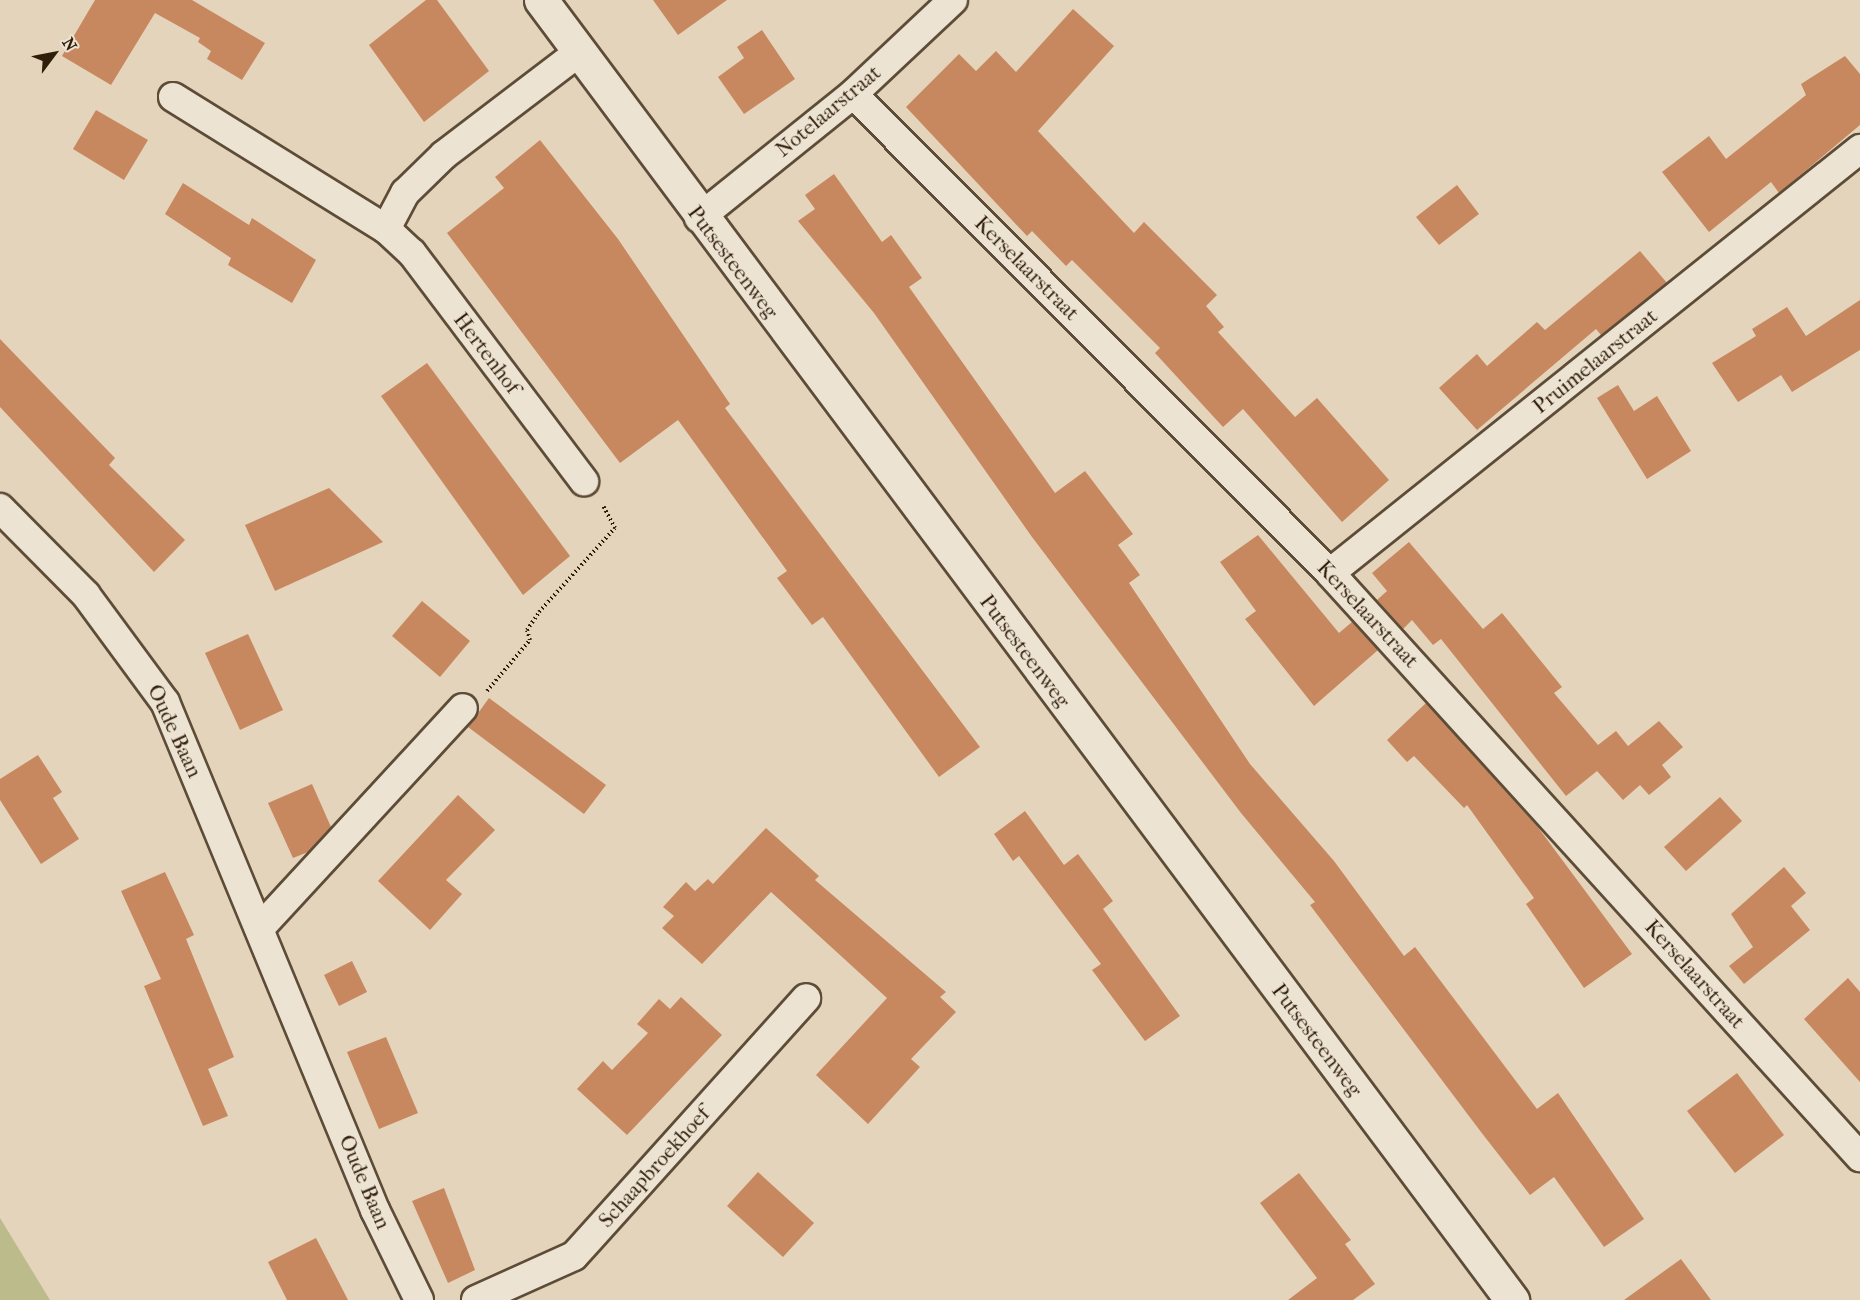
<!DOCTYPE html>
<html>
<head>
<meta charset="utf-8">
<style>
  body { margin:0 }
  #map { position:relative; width:1860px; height:1300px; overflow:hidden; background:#e4d4bb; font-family:"IM FELL French Canon",serif }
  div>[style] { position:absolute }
  .green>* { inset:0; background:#bbbb8b }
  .building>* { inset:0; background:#c8885f }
  .path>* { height:4px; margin-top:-2px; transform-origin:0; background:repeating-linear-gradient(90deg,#301e0b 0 1.5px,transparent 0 4.5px) }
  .roads { filter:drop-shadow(2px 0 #5d4c37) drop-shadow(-2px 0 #5d4c37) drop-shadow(0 2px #5d4c37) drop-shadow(0 -2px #5d4c37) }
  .street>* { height:28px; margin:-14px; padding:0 14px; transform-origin:14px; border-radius:14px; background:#ede3d3 }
  .secondary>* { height:33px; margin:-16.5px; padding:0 16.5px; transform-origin:16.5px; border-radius:16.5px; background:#ede3d3 }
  span { translate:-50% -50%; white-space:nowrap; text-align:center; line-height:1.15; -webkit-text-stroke:4.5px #ede3d3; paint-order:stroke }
  .street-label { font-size:21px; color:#301e0b }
  .north { position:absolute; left:24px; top:24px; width:60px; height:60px; -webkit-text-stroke:4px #ede3d3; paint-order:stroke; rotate:58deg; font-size:16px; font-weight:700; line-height:24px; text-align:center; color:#301e0b }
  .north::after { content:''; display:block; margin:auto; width:21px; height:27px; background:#301e0b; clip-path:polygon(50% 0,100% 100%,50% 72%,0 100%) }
</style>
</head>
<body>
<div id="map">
  <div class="green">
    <i style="clip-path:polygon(0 1218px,50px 1300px,0 1300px)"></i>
  </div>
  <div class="building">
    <i style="clip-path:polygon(95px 0,192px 0,265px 43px,242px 80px,207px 59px,211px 51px,198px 42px,200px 38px,155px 13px,111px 85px,62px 56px)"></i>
    <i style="clip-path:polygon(426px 0,437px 0,489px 71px,424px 122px,369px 45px)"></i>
    <i style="clip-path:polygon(653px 0,727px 0,678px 35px)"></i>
    <i style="clip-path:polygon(1073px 9px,1114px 46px,1038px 131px,1134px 233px,1144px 222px,1217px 295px,1206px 306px,1224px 327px,1218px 332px,1295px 417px,1317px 398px,1389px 480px,1342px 522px,1243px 409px,1223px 427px,1155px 353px,1160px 348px,1072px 260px,1066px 266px,1032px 231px,1027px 236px,906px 107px,959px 54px,976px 71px,996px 51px,1016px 72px)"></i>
    <i style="clip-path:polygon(762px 30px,795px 79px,744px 114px,718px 77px,744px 58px,737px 47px)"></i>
    <i style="clip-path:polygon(1845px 56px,1860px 74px,1860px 125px,1779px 193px,1771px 182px,1709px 232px,1662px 172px,1709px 136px,1726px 159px,1806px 95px,1801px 84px)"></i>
    <i style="clip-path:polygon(96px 110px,148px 140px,124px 180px,73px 149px)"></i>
    <i style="clip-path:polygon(540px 140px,618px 239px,730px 404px,725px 408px,980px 747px,939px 777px,823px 617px,812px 625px,777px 578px,787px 571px,678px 420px,620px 463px,447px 233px,504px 188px,495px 177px)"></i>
    <i style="clip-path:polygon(834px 174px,882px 242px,891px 235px,922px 278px,909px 287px,1055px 493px,1085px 471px,1133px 534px,1118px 545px,1140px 575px,1129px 583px,1250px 764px,1334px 861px,1404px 956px,1415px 947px,1537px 1109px,1558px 1093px,1644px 1219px,1604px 1247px,1554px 1177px,1530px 1195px,1481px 1132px,1310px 905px,1315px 902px,1241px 813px,1032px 537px,874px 313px,798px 221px,815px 209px,805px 195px)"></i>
    <i style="clip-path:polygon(183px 183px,249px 225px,252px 218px,316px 260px,292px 303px,228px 265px,231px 258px,165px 214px)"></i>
    <i style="clip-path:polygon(1457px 185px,1479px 214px,1439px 245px,1416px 217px)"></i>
    <i style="clip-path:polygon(1640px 251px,1667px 283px,1601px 335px,1596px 329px,1477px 430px,1439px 388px,1477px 354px,1487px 366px,1537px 322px,1545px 330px)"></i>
    <i style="clip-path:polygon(1860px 300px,1860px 350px,1792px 392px,1781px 375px,1738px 402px,1712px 363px,1756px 336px,1752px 329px,1787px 307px,1806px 336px)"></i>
    <i style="clip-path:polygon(0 339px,115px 458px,109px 465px,185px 540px,154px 572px,0 407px)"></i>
    <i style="clip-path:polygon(427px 363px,570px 556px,523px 595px,381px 396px)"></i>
    <i style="clip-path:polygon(1618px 385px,1634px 411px,1657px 396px,1691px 451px,1647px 479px,1597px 398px)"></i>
    <i style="clip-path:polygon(329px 488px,383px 542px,275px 591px,245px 525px)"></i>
    <i style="clip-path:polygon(1258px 535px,1339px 633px,1352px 622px,1378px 650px,1314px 706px,1245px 619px,1256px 611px,1220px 562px)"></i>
    <i style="clip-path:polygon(1409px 542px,1483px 629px,1502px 613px,1562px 687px,1554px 693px,1598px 745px,1616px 731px,1628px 746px,1659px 721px,1683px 747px,1662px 765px,1671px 777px,1649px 795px,1640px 785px,1623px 800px,1597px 771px,1566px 796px,1441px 639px,1433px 645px,1412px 620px,1403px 629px,1377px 600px,1387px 591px,1372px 573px)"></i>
    <i style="clip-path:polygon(422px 601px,470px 641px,440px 677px,392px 636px)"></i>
    <i style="clip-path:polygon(248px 634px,283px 710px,240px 730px,205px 653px)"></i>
    <i style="clip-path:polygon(489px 698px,606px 785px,584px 814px,468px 727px)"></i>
    <i style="clip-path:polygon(1426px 703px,1537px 826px,1632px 954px,1584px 988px,1526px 904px,1534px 898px,1467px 805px,1464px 808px,1414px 756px,1407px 762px,1387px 740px)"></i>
    <i style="clip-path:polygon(38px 755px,62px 792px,53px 798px,79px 839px,41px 864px,0 800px,0 779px)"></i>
    <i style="clip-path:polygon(312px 784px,331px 827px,308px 852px,293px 858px,268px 803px)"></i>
    <i style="clip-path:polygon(458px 795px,495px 830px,446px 880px,462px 894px,430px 930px,378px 881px)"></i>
    <i style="clip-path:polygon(1720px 797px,1742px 821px,1686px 871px,1664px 847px)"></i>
    <i style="clip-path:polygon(1025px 811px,1064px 865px,1078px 854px,1096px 878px,1113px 901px,1103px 909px,1180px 1016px,1145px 1041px,1092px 970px,1101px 964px,1019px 856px,1013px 861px,994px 834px)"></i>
    <i style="clip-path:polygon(766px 828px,819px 876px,815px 880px,946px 992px,940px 997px,956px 1012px,911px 1059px,920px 1067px,868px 1124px,816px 1075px,887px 998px,771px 892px,702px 964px,662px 928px,674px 916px,663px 907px,686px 882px,695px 891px,708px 879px,713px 884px)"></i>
    <i style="clip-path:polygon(1784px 867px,1806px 893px,1791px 906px,1810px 930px,1744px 984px,1729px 966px,1753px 947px,1731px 914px)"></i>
    <i style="clip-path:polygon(165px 872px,194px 935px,186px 939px,234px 1057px,208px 1069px,228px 1116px,203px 1126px,144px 986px,161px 979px,121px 891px)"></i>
    <i style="clip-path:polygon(352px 961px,367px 992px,339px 1006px,324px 975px)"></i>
    <i style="clip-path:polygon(1848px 978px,1860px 992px,1860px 1082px,1804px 1019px)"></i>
    <i style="clip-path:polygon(681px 997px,722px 1035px,627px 1135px,577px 1089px,603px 1061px,612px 1070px,648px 1033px,637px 1024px,659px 999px,670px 1009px)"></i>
    <i style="clip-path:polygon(386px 1037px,418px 1113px,379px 1129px,347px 1052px)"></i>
    <i style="clip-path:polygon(1737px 1073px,1784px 1135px,1735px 1173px,1687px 1111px)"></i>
    <i style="clip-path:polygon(758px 1172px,814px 1223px,783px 1257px,727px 1206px)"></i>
    <i style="clip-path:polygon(1299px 1173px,1351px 1240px,1345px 1244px,1375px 1284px,1353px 1300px,1288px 1300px,1317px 1278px,1260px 1203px)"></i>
    <i style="clip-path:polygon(444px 1188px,475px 1270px,448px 1283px,412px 1201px)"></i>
    <i style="clip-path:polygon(316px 1238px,348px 1300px,287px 1300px,268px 1262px)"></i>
    <i style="clip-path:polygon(1681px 1259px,1711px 1300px,1624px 1300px)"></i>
  </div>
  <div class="path">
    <i style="left:487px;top:691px;width:67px;rotate:-49.9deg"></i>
    <i style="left:530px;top:640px;width:10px;rotate:-107deg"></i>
    <i style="left:527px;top:630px;width:22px;rotate:-56deg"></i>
    <i style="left:539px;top:612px;width:113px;rotate:-47.9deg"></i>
    <i style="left:615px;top:528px;width:26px;rotate:-118deg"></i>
  </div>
  <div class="roads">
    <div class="street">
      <i style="left:853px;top:94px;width:676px;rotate:45.12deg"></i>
      <i style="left:1330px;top:573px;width:789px;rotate:47.78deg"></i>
      <i style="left:173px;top:97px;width:251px;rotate:31.8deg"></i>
      <i style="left:386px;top:229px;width:35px;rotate:43deg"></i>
      <i style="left:412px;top:253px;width:286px;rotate:53deg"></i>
      <i style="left:699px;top:218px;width:198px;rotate:-38.8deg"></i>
      <i style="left:853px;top:94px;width:137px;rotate:-43.2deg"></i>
      <i style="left:386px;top:229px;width:41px;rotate:-62.2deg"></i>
      <i style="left:405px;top:193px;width:54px;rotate:-44.3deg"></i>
      <i style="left:444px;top:155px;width:170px;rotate:-37.3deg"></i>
      <i style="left:0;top:508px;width:122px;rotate:45.3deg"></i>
      <i style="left:86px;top:595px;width:133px;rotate:53.6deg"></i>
      <i style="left:165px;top:702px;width:550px;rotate:67.54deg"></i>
      <i style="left:375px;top:1210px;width:100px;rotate:63.9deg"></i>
      <i style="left:1330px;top:573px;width:679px;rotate:-38.66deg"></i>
      <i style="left:260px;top:928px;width:299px;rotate:-47.3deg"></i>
      <i style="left:476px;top:1300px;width:107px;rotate:-24.2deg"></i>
      <i style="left:574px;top:1256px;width:347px;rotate:-48deg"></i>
    </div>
    <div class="secondary">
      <i style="left:541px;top:0;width:1623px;rotate:53.24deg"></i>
    </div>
  </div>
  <div class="street-label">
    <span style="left:828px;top:111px;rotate:-40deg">Notelaarstraat</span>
    <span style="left:733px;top:262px;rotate:53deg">Putsesteenweg</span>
    <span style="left:1027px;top:268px;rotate:45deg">Kerselaarstraat</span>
    <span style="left:487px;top:353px;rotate:53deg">Hertenhof</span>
    <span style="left:1595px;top:361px;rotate:-39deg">Pruimelaarstraat</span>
    <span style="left:1368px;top:614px;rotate:47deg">Kerselaarstraat</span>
    <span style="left:1025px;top:651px;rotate:53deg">Putsesteenweg</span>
    <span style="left:175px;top:731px;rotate:65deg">Oude Baan</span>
    <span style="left:1695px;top:974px;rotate:48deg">Kerselaarstraat</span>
    <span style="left:1317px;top:1040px;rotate:53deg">Putsesteenweg</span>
    <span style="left:654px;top:1167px;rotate:-48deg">Schaapbroekhoef</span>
    <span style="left:365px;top:1182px;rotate:67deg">Oude Baan</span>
  </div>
  <div class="north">N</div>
</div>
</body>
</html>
